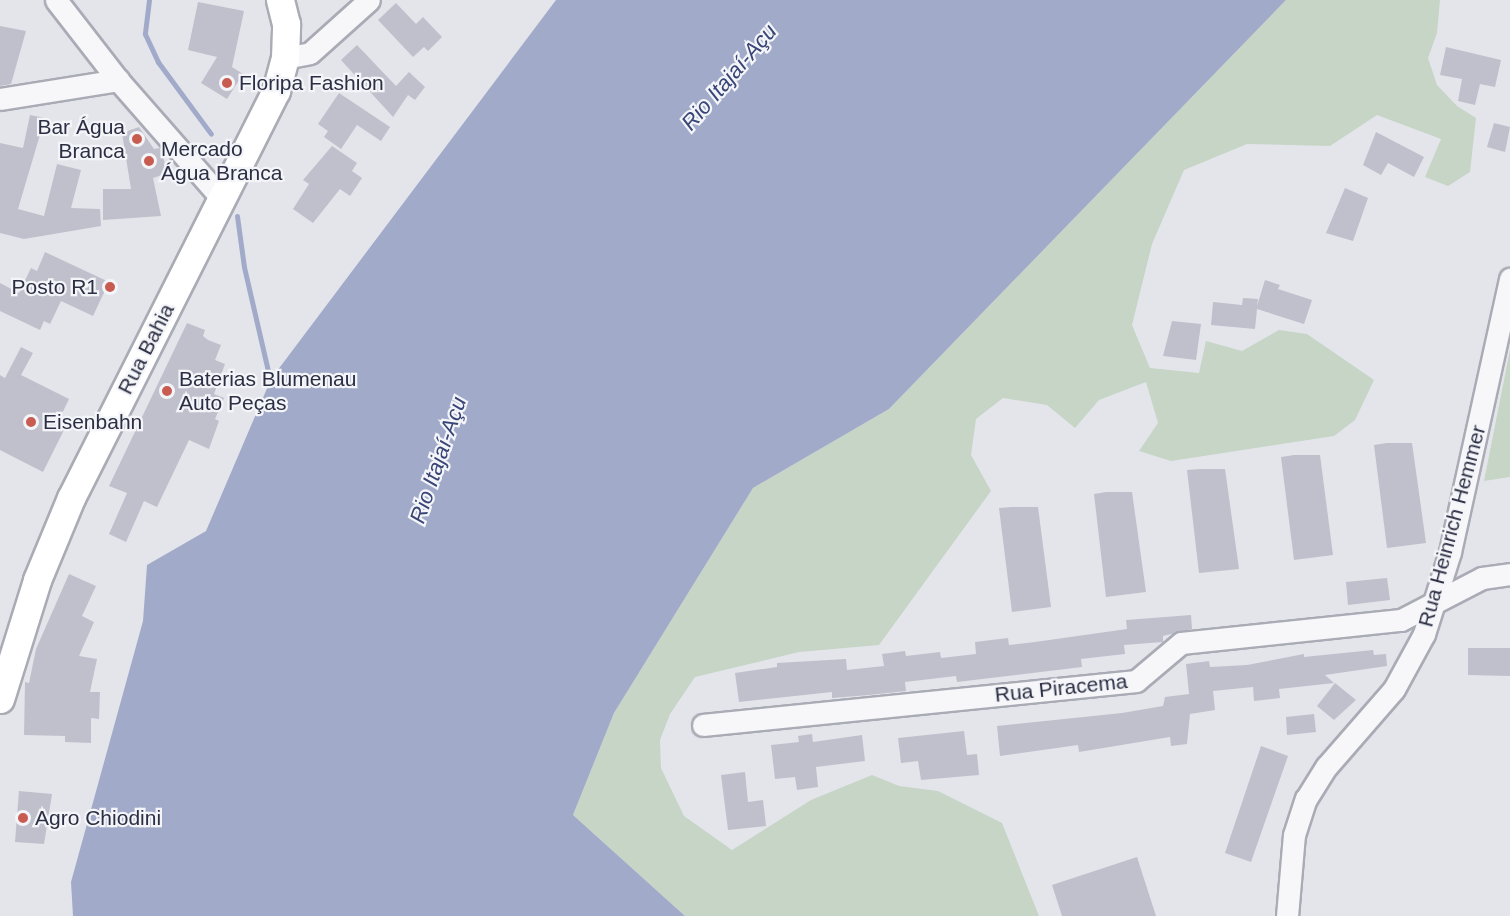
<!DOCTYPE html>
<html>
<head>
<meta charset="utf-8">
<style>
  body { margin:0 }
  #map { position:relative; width:1510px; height:916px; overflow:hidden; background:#e4e5eb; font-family:Arial,sans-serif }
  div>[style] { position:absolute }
  .green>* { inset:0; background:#c6d5c6 }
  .water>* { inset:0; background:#a1abc9 }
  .stream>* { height:5px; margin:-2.5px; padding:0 2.5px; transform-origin:2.5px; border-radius:2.5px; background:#a1abc9 }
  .building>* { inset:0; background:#bfc0cb }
  .roads { filter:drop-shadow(2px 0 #a9abb5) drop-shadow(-2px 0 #a9abb5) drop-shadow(0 2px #a9abb5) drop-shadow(0 -2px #a9abb5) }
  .minor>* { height:21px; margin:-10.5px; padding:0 10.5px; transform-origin:10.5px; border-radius:10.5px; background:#f7f7fa }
  .major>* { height:27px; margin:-13.5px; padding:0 13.5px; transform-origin:13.5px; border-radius:13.5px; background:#fff }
  .dots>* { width:16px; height:16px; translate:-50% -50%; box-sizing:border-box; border:3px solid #f4f5f9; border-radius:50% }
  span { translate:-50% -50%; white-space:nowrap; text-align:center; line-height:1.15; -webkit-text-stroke:4.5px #f4f5f9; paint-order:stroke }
  .poi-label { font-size:21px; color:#2c2f43 }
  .left { translate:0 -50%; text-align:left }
  .right { translate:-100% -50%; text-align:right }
  .street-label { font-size:21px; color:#2c2f43 }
  .water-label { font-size:22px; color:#384576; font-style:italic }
</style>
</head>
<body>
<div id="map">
  <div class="green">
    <i style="clip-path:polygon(1286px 0,1440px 0,1437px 33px,1428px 58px,1437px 85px,1457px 106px,1476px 118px,1470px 172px,1448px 186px,1425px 177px,1441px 139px,1377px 115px,1330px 146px,1247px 144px,1184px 170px,1152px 244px,1132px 325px,1150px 368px,1199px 373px,1206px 341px,1242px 351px,1279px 330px,1307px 334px,1374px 380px,1355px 420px,1334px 436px,1171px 461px,1139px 451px,1158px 423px,1146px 382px,1099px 400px,1075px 428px,1047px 405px,1003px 398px,976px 419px,971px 455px,991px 491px,879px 645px,799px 652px,695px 677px,670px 714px,660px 740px,661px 768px,684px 816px,732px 850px,811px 800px,872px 775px,899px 786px,938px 791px,1002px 823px,1039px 916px,685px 916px,573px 815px,614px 713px,753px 488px,889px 409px)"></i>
    <i style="clip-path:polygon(1510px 350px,1510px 477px,1484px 481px)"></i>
  </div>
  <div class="water">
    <i style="clip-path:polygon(556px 0,1286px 0,889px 409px,753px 488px,614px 713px,573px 815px,685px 916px,73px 916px,71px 882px,143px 621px,147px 565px,206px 531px,271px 379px)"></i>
  </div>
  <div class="stream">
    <i style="left:149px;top:0;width:34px;rotate:97deg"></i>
    <i style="left:145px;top:34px;width:31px;rotate:65deg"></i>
    <i style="left:158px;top:62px;width:89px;rotate:53.6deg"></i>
    <i style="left:237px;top:216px;width:51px;rotate:82.2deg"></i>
    <i style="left:244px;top:267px;width:124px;rotate:77deg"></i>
  </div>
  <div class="building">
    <i style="clip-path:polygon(198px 2px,244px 11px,232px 67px,243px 74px,227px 99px,201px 83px,217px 57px,188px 50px)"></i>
    <i style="clip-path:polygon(396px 3px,416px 24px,423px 17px,442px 37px,428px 51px,424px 47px,413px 57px,378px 20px)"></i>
    <i style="clip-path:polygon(0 26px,26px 31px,11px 84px,0 86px)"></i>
    <i style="clip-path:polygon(357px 45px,396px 86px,409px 72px,425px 87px,415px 100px,408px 95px,393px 117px,341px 60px)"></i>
    <i style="clip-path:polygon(1446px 47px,1501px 60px,1495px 87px,1480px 84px,1475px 105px,1458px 101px,1462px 79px,1440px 75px)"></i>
    <i style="clip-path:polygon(339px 93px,390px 127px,381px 141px,357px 125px,341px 149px,324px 137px,328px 131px,318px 124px)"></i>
    <i style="clip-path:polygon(30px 115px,45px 118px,18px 209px,44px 216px,57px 164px,81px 170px,71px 208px,100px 209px,101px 226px,24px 239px,0 233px,0 143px,23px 148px)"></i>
    <i style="clip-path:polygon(1494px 123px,1510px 127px,1505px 152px,1487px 147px)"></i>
    <i style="clip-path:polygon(139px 127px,154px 149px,160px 148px,168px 173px,153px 178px,161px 216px,103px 220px,103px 189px,131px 189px,122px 133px)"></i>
    <i style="clip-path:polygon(1376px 132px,1424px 157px,1414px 177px,1388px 163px,1381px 175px,1363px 165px)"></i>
    <i style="clip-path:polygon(332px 146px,357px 163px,352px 171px,362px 178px,350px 196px,340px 189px,313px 223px,293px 209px,309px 184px,303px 180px)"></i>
    <i style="clip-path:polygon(1345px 188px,1368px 198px,1353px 241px,1326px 233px)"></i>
    <i style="clip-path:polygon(45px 252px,109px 282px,93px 316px,61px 301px,50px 324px,44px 321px,40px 330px,0 311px,0 283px,19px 293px,31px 268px,37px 271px)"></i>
    <i style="clip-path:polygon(1265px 280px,1280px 285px,1278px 289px,1312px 300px,1304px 324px,1257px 309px,1255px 329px,1211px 325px,1213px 302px,1242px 305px,1243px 298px,1258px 299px,1257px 306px)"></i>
    <i style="clip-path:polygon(1172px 321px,1201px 324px,1196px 360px,1163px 356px)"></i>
    <i style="clip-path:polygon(187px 323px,205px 330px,203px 336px,208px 340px,221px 345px,215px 360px,225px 364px,214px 394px,224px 398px,215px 419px,219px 421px,209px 449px,189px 440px,157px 507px,144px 501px,126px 542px,109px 534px,127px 493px,109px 486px)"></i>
    <i style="clip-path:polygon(21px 347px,33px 353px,21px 375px,69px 399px,59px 420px,67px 424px,43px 472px,0 450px,0 375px,5px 378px)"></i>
    <i style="clip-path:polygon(1387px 443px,1412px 443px,1426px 543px,1387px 548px,1374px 445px)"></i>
    <i style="clip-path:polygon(1294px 455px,1320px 455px,1333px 555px,1294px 560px,1281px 457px)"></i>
    <i style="clip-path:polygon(1200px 469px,1225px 469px,1239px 569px,1199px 573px,1187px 470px)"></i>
    <i style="clip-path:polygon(1106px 492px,1132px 492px,1146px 592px,1106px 597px,1094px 494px)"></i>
    <i style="clip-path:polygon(1012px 507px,1038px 507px,1051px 607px,1012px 612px,999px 508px)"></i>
    <i style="clip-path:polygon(69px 574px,96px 586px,82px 616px,94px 622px,79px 656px,97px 659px,90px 692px,100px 692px,99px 719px,91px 718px,91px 743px,65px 742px,65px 736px,24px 735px,25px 682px,29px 683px,36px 649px)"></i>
    <i style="clip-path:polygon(1387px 578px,1390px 600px,1348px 605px,1346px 582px)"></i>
    <i style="clip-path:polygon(1191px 615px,1192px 629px,1163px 636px,1163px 642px,1124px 645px,1125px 654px,1081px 659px,1082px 667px,957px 682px,956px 676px,905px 682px,906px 691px,869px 695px,832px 698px,832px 692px,739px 702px,735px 673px,777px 667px,777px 663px,846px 659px,847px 670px,884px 666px,882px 654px,905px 651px,906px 656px,940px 652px,941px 658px,976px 654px,975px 642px,1008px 638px,1009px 645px,1035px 642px,1127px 629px,1126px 620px)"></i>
    <i style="clip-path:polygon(1468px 648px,1510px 648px,1510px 676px,1468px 675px)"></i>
    <i style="clip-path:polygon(1373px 650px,1374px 655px,1386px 654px,1387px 666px,1325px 675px,1334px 683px,1279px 689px,1280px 698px,1254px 701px,1253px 687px,1213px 691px,1215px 710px,1190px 714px,1187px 744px,1171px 746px,1170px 737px,1079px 752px,1078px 745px,1000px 756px,997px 726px,1122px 713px,1163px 706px,1165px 697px,1189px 694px,1186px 664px,1209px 661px,1210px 667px,1247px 665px,1304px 654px,1304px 657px)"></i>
    <i style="clip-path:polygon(1335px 683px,1356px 700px,1334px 720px,1317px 706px)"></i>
    <i style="clip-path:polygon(1314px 714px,1316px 732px,1287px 735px,1286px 717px)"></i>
    <i style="clip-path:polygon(964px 731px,967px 755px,977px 754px,979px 775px,921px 780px,918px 761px,901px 763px,898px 738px)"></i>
    <i style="clip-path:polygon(812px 734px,813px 742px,862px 735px,865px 761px,816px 767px,818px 787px,797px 790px,795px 777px,775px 779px,771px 745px,799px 742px,798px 736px)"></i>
    <i style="clip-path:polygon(1261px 746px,1288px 756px,1251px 862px,1225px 853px)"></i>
    <i style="clip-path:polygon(745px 772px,748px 802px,763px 800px,766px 826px,728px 830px,721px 775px)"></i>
    <i style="clip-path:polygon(19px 791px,52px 794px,44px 844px,15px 842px)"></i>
    <i style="clip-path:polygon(1137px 857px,1156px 916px,1062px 916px,1052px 885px)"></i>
  </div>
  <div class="roads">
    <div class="minor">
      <i style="left:56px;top:0;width:101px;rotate:52.2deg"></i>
      <i style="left:118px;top:80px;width:159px;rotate:48.8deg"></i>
      <i style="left:285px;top:58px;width:25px;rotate:-11deg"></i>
      <i style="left:310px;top:53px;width:79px;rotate:-41.9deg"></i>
      <i style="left:0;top:99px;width:120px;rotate:-9.1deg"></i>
      <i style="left:703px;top:725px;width:435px;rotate:-5.8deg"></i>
      <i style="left:1136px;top:681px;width:59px;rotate:-40.2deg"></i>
      <i style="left:1181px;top:643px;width:221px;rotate:-6deg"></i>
      <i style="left:1401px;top:620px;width:91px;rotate:-27.4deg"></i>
      <i style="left:1482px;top:578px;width:28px;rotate:-8deg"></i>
      <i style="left:1287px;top:916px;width:81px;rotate:-85.1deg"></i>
      <i style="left:1294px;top:835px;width:38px;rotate:-72deg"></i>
      <i style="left:1306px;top:799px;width:39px;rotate:-58deg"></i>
      <i style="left:1327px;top:766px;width:102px;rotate:-49deg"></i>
      <i style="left:1394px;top:689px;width:63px;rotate:-61.4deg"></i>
      <i style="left:1424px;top:634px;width:86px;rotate:-72.4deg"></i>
      <i style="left:1450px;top:552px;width:280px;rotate:-77.6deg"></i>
    </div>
    <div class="major">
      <i style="left:0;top:699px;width:125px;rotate:-72.7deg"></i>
      <i style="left:37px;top:580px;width:89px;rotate:-67.5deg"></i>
      <i style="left:71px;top:498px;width:456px;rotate:-63.3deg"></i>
      <i style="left:276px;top:91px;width:34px;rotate:-75deg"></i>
      <i style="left:285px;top:58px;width:34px;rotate:-88deg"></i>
      <i style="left:286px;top:24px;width:25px;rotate:-104deg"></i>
    </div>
  </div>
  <div class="dots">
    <i style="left:227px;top:83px;background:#c95c51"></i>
    <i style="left:137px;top:139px;background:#c95c51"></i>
    <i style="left:149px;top:161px;background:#c95c51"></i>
    <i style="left:110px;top:287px;background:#c95c51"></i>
    <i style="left:167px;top:391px;background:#c95c51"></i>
    <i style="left:31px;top:422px;background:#c95c51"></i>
    <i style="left:23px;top:818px;background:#c95c51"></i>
  </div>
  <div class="poi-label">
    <span class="left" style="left:239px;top:83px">Floripa Fashion</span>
    <span class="right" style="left:125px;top:139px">Bar Água<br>Branca</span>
    <span class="left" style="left:161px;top:161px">Mercado<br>Água Branca</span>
    <span class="right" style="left:98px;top:287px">Posto R1</span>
    <span class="left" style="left:179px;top:391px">Baterias Blumenau<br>Auto Peças</span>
    <span class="left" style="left:43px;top:422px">Eisenbahn</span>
    <span class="left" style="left:35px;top:818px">Agro Chiodini</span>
  </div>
  <div class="street-label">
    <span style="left:146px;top:349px;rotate:-63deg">Rua Bahia</span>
    <span style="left:1452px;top:526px;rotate:-75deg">Rua Heinrich Hemmer</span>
    <span style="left:1061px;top:688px;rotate:-6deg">Rua Piracema</span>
  </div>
  <div class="water-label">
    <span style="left:729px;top:77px;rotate:-49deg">Rio Itajaí-Açu</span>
    <span style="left:438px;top:460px;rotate:-71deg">Rio Itajaí-Açu</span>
  </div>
</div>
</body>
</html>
